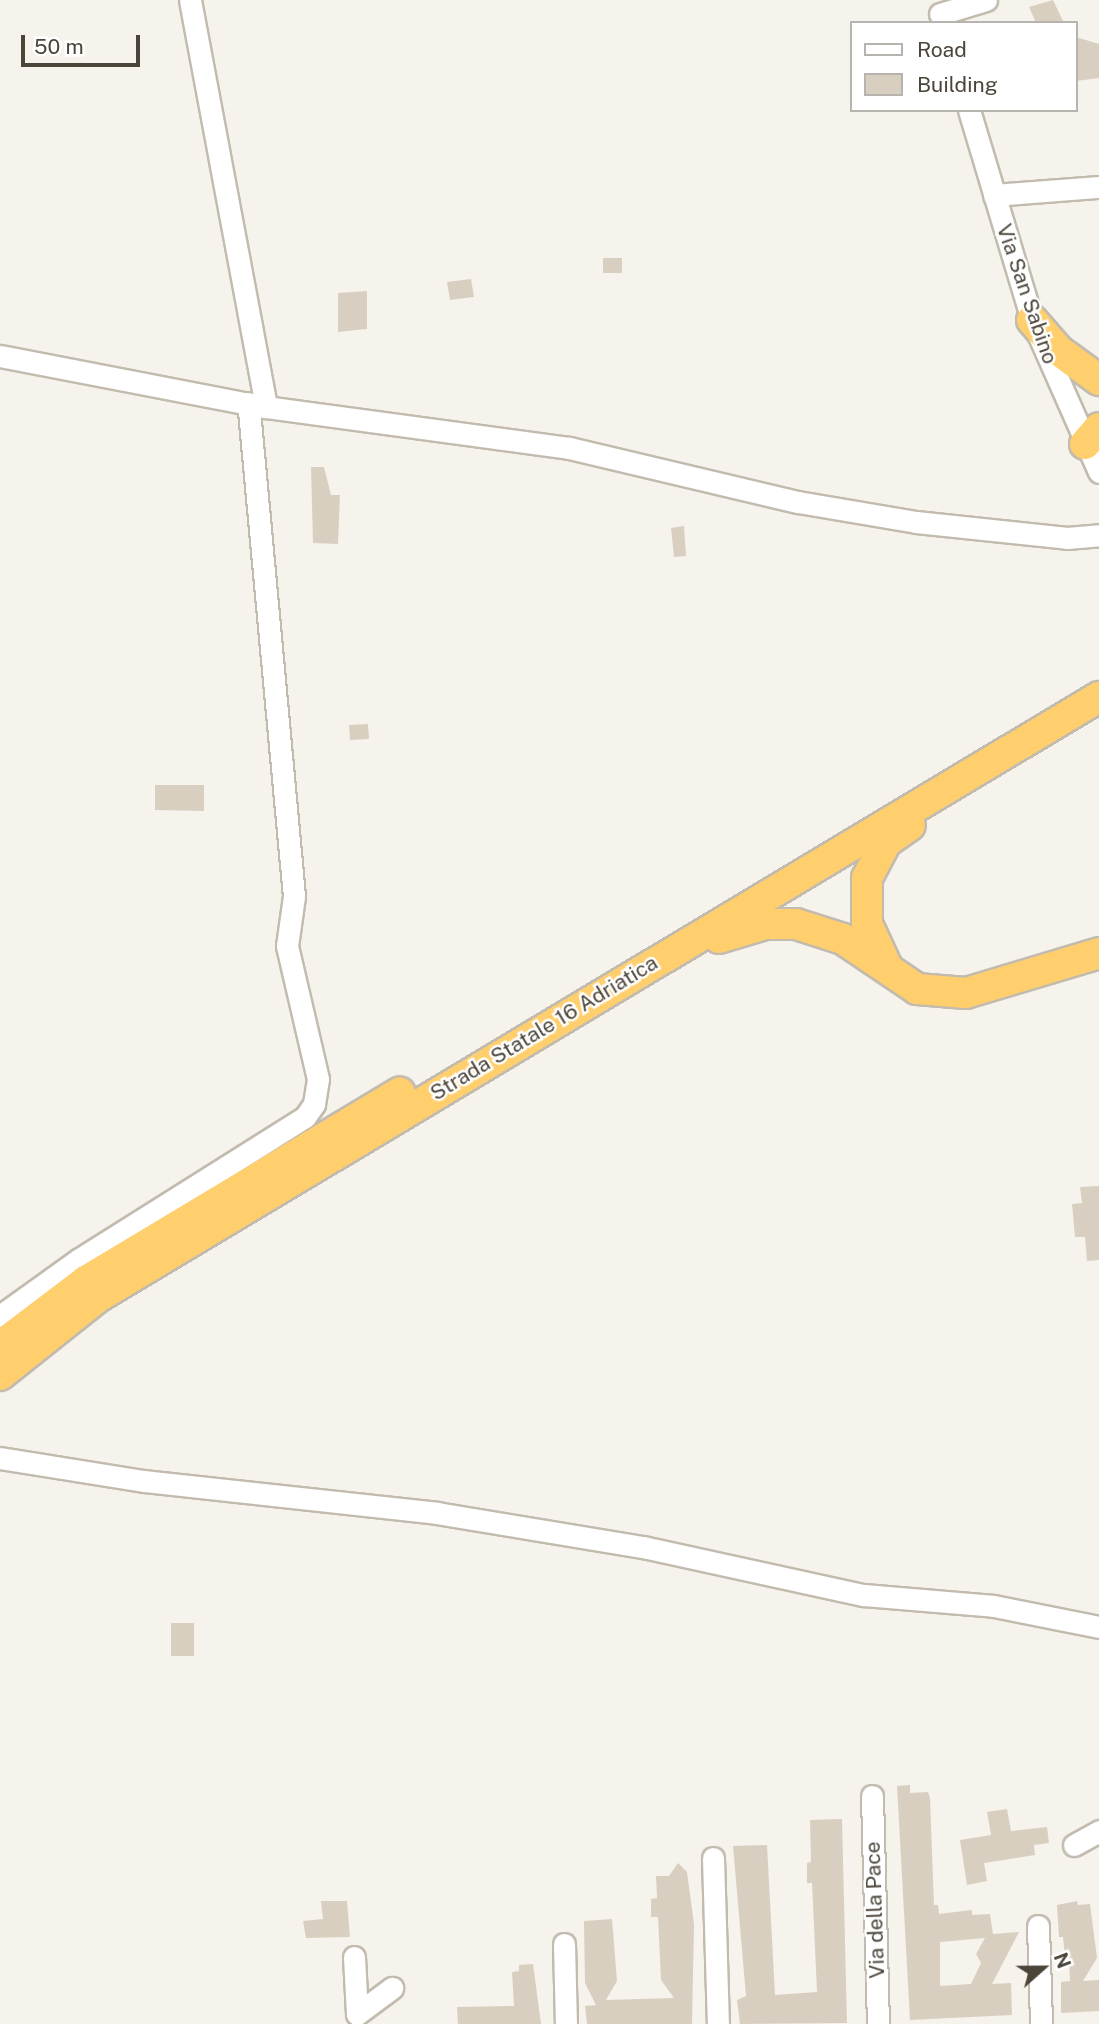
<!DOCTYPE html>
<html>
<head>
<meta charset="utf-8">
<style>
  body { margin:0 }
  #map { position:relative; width:1099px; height:2024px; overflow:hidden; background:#f6f3ec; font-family:"Public Sans",sans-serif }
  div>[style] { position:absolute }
  .building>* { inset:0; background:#d8cfc1 }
  .roads { filter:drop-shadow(2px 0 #c2bbae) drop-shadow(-2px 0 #c2bbae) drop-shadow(0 2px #c2bbae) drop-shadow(0 -2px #c2bbae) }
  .minor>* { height:21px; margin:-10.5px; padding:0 10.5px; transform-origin:10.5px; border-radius:10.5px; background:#fff }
  .highway>* { height:30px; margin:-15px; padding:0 15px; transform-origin:15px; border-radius:15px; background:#ffcf6e }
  span { translate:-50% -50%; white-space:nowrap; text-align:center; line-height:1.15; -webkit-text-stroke:5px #fff; paint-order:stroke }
  .street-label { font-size:21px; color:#4b4439 }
  .legend { position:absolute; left:850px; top:21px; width:228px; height:91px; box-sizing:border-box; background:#fff; border:2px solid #b7b4b0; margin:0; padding:9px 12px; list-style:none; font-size:21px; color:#4b4439 }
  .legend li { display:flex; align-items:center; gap:14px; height:35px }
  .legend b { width:35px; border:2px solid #b7b4b0 }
  .north { position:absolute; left:1008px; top:1933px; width:70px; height:70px; -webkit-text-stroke:5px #fff; paint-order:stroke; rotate:69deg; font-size:19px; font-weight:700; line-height:28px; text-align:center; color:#4b4439 }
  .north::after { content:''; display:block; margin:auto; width:24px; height:32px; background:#4b4439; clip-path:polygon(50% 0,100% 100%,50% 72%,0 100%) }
  .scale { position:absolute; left:21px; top:35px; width:119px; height:32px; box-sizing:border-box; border:4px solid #4b4439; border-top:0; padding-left:9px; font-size:21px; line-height:24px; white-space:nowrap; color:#4b4439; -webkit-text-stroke:5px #fff; paint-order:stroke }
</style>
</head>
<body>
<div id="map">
  <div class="building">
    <i style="clip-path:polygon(1053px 0,1064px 23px,1036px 23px,1029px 7px)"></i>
    <i style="clip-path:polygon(1076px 37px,1099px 44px,1099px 78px,1076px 81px)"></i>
    <i style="clip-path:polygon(603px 258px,622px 258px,622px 273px,603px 273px)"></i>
    <i style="clip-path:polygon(471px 279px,474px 297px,450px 300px,447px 282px)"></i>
    <i style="clip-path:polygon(367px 291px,367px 329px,338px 332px,338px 293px)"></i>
    <i style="clip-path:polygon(311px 467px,324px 467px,331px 495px,340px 495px,338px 544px,313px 543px)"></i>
    <i style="clip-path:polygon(684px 526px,686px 556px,674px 557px,671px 528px)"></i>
    <i style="clip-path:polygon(368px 724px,369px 739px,350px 740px,349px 725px)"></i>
    <i style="clip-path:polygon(155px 785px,204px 785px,204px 811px,155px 810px)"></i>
    <i style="clip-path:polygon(1099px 1186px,1099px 1260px,1087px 1261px,1085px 1237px,1075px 1237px,1072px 1204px,1082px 1203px,1080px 1187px)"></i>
    <i style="clip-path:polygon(171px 1623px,194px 1623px,194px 1656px,171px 1656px)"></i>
    <i style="clip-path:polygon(evenodd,910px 1785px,910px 1793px,928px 1792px,930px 1798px,934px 1905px,938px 1905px,939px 1914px,972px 1910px,972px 1915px,990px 1914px,993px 1934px,1019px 1932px,992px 1984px,1011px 1983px,1012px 2015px,910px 2020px,897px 1786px,910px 1785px,985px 1938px,976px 1954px,981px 1963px,971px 1984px,940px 1986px,940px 1942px,985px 1938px)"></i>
    <i style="clip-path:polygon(1007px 1809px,1011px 1831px,1047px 1827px,1049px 1843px,1034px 1845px,1035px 1855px,984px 1863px,987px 1881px,967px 1885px,960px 1840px,991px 1835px,987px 1812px)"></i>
    <i style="clip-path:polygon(842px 1819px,847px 2023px,740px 2024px,737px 2000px,746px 1996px,733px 1846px,767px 1845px,775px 1995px,817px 1992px,812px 1883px,807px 1883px,807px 1863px,811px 1862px,810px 1820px)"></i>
    <i style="clip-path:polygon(678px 1863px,687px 1872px,694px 1924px,692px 2024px,587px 2024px,585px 2006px,596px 2005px,585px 1983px,584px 1921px,612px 1919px,617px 1981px,606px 2000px,674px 1998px,661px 1980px,658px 1917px,651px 1917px,651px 1899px,657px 1898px,656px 1876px,669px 1876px)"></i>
    <i style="clip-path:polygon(321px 1901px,347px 1901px,350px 1937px,306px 1938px,303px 1921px,323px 1919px)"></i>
    <i style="clip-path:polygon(1077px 1901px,1078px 1905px,1090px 1904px,1097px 1958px,1083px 1981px,1099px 1980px,1099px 2011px,1061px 2013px,1061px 1982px,1070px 1981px,1069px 1956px,1065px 1956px,1063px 1937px,1059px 1937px,1057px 1905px)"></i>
    <i style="clip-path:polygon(533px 1964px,541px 2024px,458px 2024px,457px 2007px,514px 2006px,512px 1972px,519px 1971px,519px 1965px)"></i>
  </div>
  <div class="roads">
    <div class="minor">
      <i style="left:190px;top:0;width:414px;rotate:79.4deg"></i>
      <i style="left:940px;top:14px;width:48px;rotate:-16.9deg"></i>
      <i style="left:969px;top:110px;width:219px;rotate:73.3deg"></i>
      <i style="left:1032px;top:320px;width:166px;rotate:66.2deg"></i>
      <i style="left:994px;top:195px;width:105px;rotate:-4.4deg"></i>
      <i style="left:0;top:356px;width:271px;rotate:10.9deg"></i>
      <i style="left:266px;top:407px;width:306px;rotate:7.7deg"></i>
      <i style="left:569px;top:448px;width:235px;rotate:13.3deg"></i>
      <i style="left:798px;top:502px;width:120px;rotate:9.6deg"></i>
      <i style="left:916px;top:522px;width:152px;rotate:6deg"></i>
      <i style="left:1067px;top:538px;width:32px;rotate:-5deg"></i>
      <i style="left:0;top:1316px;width:96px;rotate:-35.7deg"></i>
      <i style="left:78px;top:1260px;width:268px;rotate:-32.2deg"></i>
      <i style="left:305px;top:1117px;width:16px;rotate:-55deg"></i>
      <i style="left:314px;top:1104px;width:25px;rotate:-81deg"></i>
      <i style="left:318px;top:1079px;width:137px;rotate:-103.1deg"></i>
      <i style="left:287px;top:946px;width:50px;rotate:-82deg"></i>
      <i style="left:294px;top:896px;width:495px;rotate:-95.3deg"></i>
      <i style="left:0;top:1458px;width:146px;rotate:9.1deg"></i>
      <i style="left:144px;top:1481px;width:295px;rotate:6.2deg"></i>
      <i style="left:437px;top:1513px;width:209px;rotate:9.4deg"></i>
      <i style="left:643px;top:1547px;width:226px;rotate:12.3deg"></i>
      <i style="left:864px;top:1595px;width:130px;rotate:4.8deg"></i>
      <i style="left:994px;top:1606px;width:107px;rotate:11.3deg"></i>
      <i style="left:872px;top:1796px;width:228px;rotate:88.5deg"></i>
      <i style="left:1074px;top:1845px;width:29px;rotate:-29deg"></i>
      <i style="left:713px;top:1858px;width:166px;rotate:88.3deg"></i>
      <i style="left:1038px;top:1926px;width:98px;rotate:88.2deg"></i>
      <i style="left:564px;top:1944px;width:80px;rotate:88.6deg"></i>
      <i style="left:354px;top:1957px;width:57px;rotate:87deg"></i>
      <i style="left:357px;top:2014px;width:44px;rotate:-36.6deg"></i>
    </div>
    <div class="highway">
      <i style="left:1032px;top:320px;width:40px;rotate:49deg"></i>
      <i style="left:1058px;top:350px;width:51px;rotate:36.2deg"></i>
      <i style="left:1085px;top:444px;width:21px;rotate:-49deg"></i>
      <i style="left:719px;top:938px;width:48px;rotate:-16.9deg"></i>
      <i style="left:765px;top:924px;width:31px"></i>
      <i style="left:796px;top:924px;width:49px;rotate:17.7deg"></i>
      <i style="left:843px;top:939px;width:89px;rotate:34deg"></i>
      <i style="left:917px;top:989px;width:49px;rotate:4.7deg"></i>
      <i style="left:966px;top:993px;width:139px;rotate:-16.7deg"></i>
      <i style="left:887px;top:967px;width:47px;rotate:-114.9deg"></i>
      <i style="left:867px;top:924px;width:46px;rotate:-90deg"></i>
      <i style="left:867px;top:878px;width:41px;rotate:-62.2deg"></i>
      <i style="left:886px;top:842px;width:29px;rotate:-35deg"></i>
      <i style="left:0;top:1346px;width:108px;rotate:-37.1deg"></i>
      <i style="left:86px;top:1281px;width:366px;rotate:-31deg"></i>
      <i style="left:0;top:1375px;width:125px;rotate:-38.5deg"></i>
      <i style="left:98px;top:1297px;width:1167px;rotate:-30.94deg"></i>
    </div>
  </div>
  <div class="street-label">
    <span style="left:1027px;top:294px;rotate:71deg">Via San Sabino</span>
    <span style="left:544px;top:1028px;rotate:-31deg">Strada Statale 16 Adriatica</span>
    <span style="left:875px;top:1910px;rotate:-92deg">Via della Pace</span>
  </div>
  <ul class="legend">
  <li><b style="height:9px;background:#fff"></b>Road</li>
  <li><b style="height:19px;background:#d8cfc1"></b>Building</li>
  </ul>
  <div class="north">N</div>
  <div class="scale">50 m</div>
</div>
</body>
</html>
